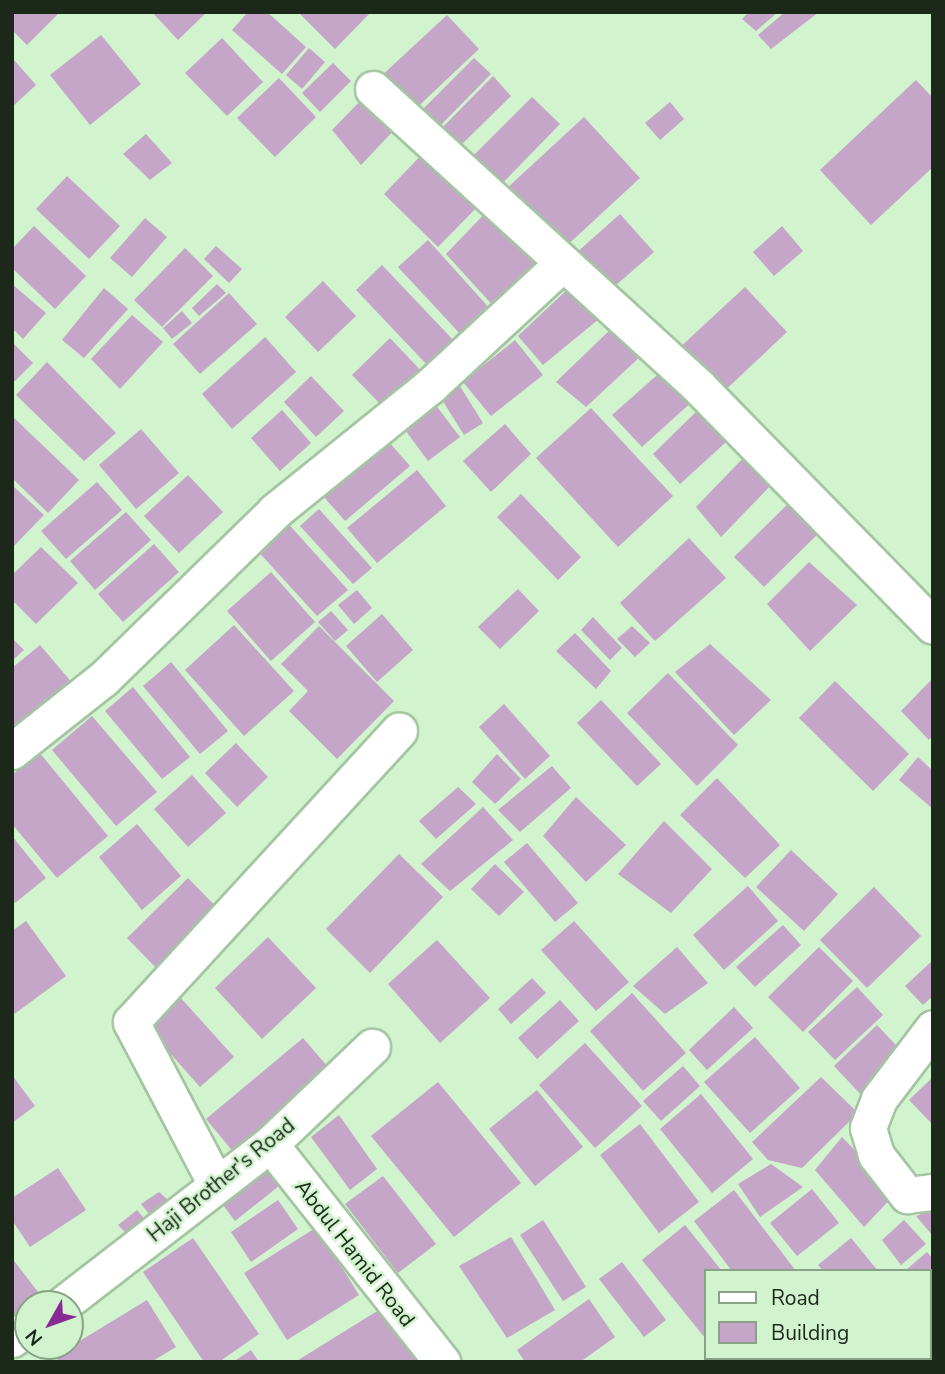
<!DOCTYPE html>
<html>
<head>
<meta charset="utf-8">
<style>
  body { margin:0 }
  #map { position:relative; width:945px; height:1374px; overflow:hidden; background:#d1f3ce; font-family:"Nunito Sans",sans-serif }
  div>[style] { position:absolute }
  .building>* { inset:0; background:#c5a5c8 }
  .roads { filter:drop-shadow(2px 0 #a4c5a1) drop-shadow(-2px 0 #a4c5a1) drop-shadow(0 2px #a4c5a1) drop-shadow(0 -2px #a4c5a1) }
  .street>* { height:35px; margin:-17.5px; padding:0 17.5px; transform-origin:17.5px; border-radius:17.5px; background:#fff }
  span { translate:-50% -50%; white-space:nowrap; text-align:center; line-height:1.15; -webkit-text-stroke:5px #d1f3ce; paint-order:stroke }
  .street-label { font-size:21px; color:#1b281a }
  .frame { position:absolute; inset:0; border:14px solid #1b281a; pointer-events:none }
  .legend { position:absolute; left:704px; top:1269px; width:228px; height:91px; box-sizing:border-box; background:#d1f3ce; border:2px solid #88a286; margin:0; padding:9px 12px; list-style:none; font-size:21px; color:#1b281a }
  .legend li { display:flex; align-items:center; gap:14px; height:35px }
  .legend b { width:35px; border:2px solid #88a286 }
  .north { position:absolute; left:14px; top:1290px; width:70px; height:70px; box-sizing:border-box; background:#d1f3ce; border:2px solid #88a286; border-radius:50%; rotate:230deg; font-size:19px; font-weight:700; line-height:28px; text-align:center; color:#1b281a }
  .north::after { content:''; display:block; margin:auto; width:24px; height:32px; background:#882a94; clip-path:polygon(50% 0,100% 100%,50% 72%,0 100%) }
</style>
</head>
<body>
<div id="map">
  <div class="building">
    <i style="clip-path:polygon(12px 12px,60px 12px,27px 45px,12px 30px)"></i>
    <i style="clip-path:polygon(152px 12px,207px 12px,178px 40px)"></i>
    <i style="clip-path:polygon(248px 12px,267px 12px,306px 47px,282px 74px,232px 30px)"></i>
    <i style="clip-path:polygon(298px 12px,371px 12px,335px 49px)"></i>
    <i style="clip-path:polygon(749px 12px,778px 12px,756px 31px,742px 19px)"></i>
    <i style="clip-path:polygon(785px 12px,819px 12px,771px 49px,758px 35px)"></i>
    <i style="clip-path:polygon(447px 15px,479px 49px,409px 115px,377px 80px)"></i>
    <i style="clip-path:polygon(101px 35px,141px 84px,90px 125px,50px 75px)"></i>
    <i style="clip-path:polygon(222px 38px,263px 82px,227px 116px,185px 73px)"></i>
    <i style="clip-path:polygon(309px 48px,325px 62px,302px 89px,286px 75px)"></i>
    <i style="clip-path:polygon(474px 58px,491px 74px,434px 132px,416px 116px)"></i>
    <i style="clip-path:polygon(14px 60px,36px 85px,12px 107px,12px 62px)"></i>
    <i style="clip-path:polygon(333px 63px,351px 81px,320px 112px,302px 93px)"></i>
    <i style="clip-path:polygon(493px 76px,511px 96px,454px 152px,436px 134px)"></i>
    <i style="clip-path:polygon(279px 78px,316px 117px,275px 157px,237px 118px)"></i>
    <i style="clip-path:polygon(916px 80px,933px 98px,933px 167px,871px 225px,820px 170px)"></i>
    <i style="clip-path:polygon(368px 93px,398px 126px,361px 165px,332px 130px)"></i>
    <i style="clip-path:polygon(532px 97px,560px 124px,495px 191px,466px 163px)"></i>
    <i style="clip-path:polygon(670px 102px,684px 119px,660px 140px,645px 123px)"></i>
    <i style="clip-path:polygon(584px 117px,640px 178px,561px 251px,504px 191px)"></i>
    <i style="clip-path:polygon(146px 134px,172px 163px,150px 180px,123px 154px)"></i>
    <i style="clip-path:polygon(428px 148px,483px 201px,438px 247px,384px 194px)"></i>
    <i style="clip-path:polygon(67px 176px,120px 226px,89px 259px,36px 209px)"></i>
    <i style="clip-path:polygon(492px 206px,548px 264px,497px 310px,446px 254px)"></i>
    <i style="clip-path:polygon(620px 214px,654px 252px,607px 293px,574px 255px)"></i>
    <i style="clip-path:polygon(145px 218px,167px 237px,132px 277px,110px 258px)"></i>
    <i style="clip-path:polygon(34px 226px,86px 276px,55px 309px,12px 268px,12px 249px)"></i>
    <i style="clip-path:polygon(782px 226px,803px 251px,774px 276px,753px 252px)"></i>
    <i style="clip-path:polygon(428px 240px,492px 311px,463px 337px,398px 267px)"></i>
    <i style="clip-path:polygon(216px 246px,242px 269px,229px 283px,204px 259px)"></i>
    <i style="clip-path:polygon(185px 248px,213px 276px,162px 327px,134px 300px)"></i>
    <i style="clip-path:polygon(382px 265px,456px 343px,430px 368px,356px 290px)"></i>
    <i style="clip-path:polygon(323px 281px,356px 316px,318px 352px,285px 317px)"></i>
    <i style="clip-path:polygon(574px 283px,605px 314px,543px 365px,518px 336px)"></i>
    <i style="clip-path:polygon(12px 284px,46px 313px,23px 339px,12px 328px)"></i>
    <i style="clip-path:polygon(217px 284px,226px 293px,199px 316px,192px 308px)"></i>
    <i style="clip-path:polygon(745px 287px,787px 332px,719px 396px,677px 350px)"></i>
    <i style="clip-path:polygon(104px 288px,128px 309px,84px 358px,62px 340px)"></i>
    <i style="clip-path:polygon(229px 293px,257px 324px,200px 374px,173px 344px)"></i>
    <i style="clip-path:polygon(182px 311px,192px 323px,172px 339px,163px 328px)"></i>
    <i style="clip-path:polygon(132px 315px,163px 342px,120px 389px,91px 359px)"></i>
    <i style="clip-path:polygon(614px 326px,643px 354px,586px 407px,556px 382px)"></i>
    <i style="clip-path:polygon(265px 337px,296px 372px,232px 429px,202px 394px)"></i>
    <i style="clip-path:polygon(390px 338px,426px 376px,388px 412px,352px 375px)"></i>
    <i style="clip-path:polygon(515px 340px,543px 375px,491px 416px,463px 382px)"></i>
    <i style="clip-path:polygon(12px 342px,33px 363px,12px 384px)"></i>
    <i style="clip-path:polygon(47px 362px,116px 433px,84px 461px,16px 395px)"></i>
    <i style="clip-path:polygon(665px 368px,696px 398px,642px 447px,612px 415px)"></i>
    <i style="clip-path:polygon(311px 376px,344px 411px,316px 437px,284px 402px)"></i>
    <i style="clip-path:polygon(458px 383px,483px 423px,464px 435px,439px 395px)"></i>
    <i style="clip-path:polygon(431px 399px,460px 437px,428px 461px,400px 423px)"></i>
    <i style="clip-path:polygon(704px 404px,735px 434px,680px 484px,653px 454px)"></i>
    <i style="clip-path:polygon(591px 408px,673px 496px,618px 547px,536px 458px)"></i>
    <i style="clip-path:polygon(282px 410px,311px 443px,280px 471px,251px 438px)"></i>
    <i style="clip-path:polygon(12px 416px,79px 480px,48px 513px,12px 478px)"></i>
    <i style="clip-path:polygon(505px 424px,531px 454px,491px 492px,463px 461px)"></i>
    <i style="clip-path:polygon(141px 429px,179px 473px,136px 509px,99px 465px)"></i>
    <i style="clip-path:polygon(381px 433px,410px 466px,345px 521px,316px 488px)"></i>
    <i style="clip-path:polygon(746px 455px,774px 482px,721px 537px,696px 507px)"></i>
    <i style="clip-path:polygon(417px 470px,446px 506px,377px 563px,347px 528px)"></i>
    <i style="clip-path:polygon(188px 475px,223px 512px,179px 553px,144px 516px)"></i>
    <i style="clip-path:polygon(97px 482px,122px 510px,66px 559px,41px 531px)"></i>
    <i style="clip-path:polygon(12px 485px,44px 515px,12px 548px)"></i>
    <i style="clip-path:polygon(521px 494px,581px 557px,558px 580px,497px 517px)"></i>
    <i style="clip-path:polygon(796px 496px,826px 526px,764px 587px,734px 557px)"></i>
    <i style="clip-path:polygon(319px 509px,372px 568px,353px 584px,300px 526px)"></i>
    <i style="clip-path:polygon(126px 512px,151px 540px,95px 590px,70px 561px)"></i>
    <i style="clip-path:polygon(284px 519px,348px 590px,317px 616px,254px 547px)"></i>
    <i style="clip-path:polygon(689px 538px,726px 578px,655px 641px,620px 603px)"></i>
    <i style="clip-path:polygon(154px 544px,179px 572px,123px 622px,98px 594px)"></i>
    <i style="clip-path:polygon(41px 547px,78px 583px,36px 624px,12px 600px,12px 575px)"></i>
    <i style="clip-path:polygon(809px 562px,857px 605px,810px 651px,767px 604px)"></i>
    <i style="clip-path:polygon(271px 572px,315px 622px,271px 661px,227px 611px)"></i>
    <i style="clip-path:polygon(518px 589px,539px 611px,500px 649px,478px 627px)"></i>
    <i style="clip-path:polygon(357px 590px,372px 608px,354px 624px,338px 605px)"></i>
    <i style="clip-path:polygon(331px 611px,348px 630px,335px 641px,318px 622px)"></i>
    <i style="clip-path:polygon(382px 614px,413px 650px,377px 682px,346px 646px)"></i>
    <i style="clip-path:polygon(593px 617px,622px 648px,610px 660px,581px 630px)"></i>
    <i style="clip-path:polygon(234px 625px,294px 691px,244px 736px,185px 670px)"></i>
    <i style="clip-path:polygon(319px 626px,394px 701px,337px 759px,289px 711px,308px 691px,281px 664px)"></i>
    <i style="clip-path:polygon(632px 626px,650px 643px,635px 657px,617px 639px)"></i>
    <i style="clip-path:polygon(575px 633px,611px 671px,596px 689px,556px 651px)"></i>
    <i style="clip-path:polygon(12px 638px,24px 650px,12px 661px)"></i>
    <i style="clip-path:polygon(710px 644px,771px 700px,734px 735px,675px 672px)"></i>
    <i style="clip-path:polygon(40px 645px,79px 691px,12px 734px,12px 668px)"></i>
    <i style="clip-path:polygon(171px 662px,228px 731px,200px 754px,143px 686px)"></i>
    <i style="clip-path:polygon(668px 673px,738px 745px,697px 786px,627px 713px)"></i>
    <i style="clip-path:polygon(933px 678px,933px 735px,929px 740px,901px 711px)"></i>
    <i style="clip-path:polygon(835px 681px,909px 754px,873px 791px,799px 718px)"></i>
    <i style="clip-path:polygon(133px 687px,190px 757px,162px 779px,105px 711px)"></i>
    <i style="clip-path:polygon(601px 700px,661px 764px,637px 786px,577px 723px)"></i>
    <i style="clip-path:polygon(504px 704px,550px 756px,525px 779px,479px 727px)"></i>
    <i style="clip-path:polygon(92px 716px,157px 792px,116px 826px,52px 750px)"></i>
    <i style="clip-path:polygon(236px 743px,268px 777px,237px 807px,205px 773px)"></i>
    <i style="clip-path:polygon(39px 752px,108px 836px,57px 878px,12px 824px,12px 775px)"></i>
    <i style="clip-path:polygon(497px 754px,521px 779px,495px 804px,472px 782px)"></i>
    <i style="clip-path:polygon(918px 757px,933px 771px,933px 809px,899px 780px)"></i>
    <i style="clip-path:polygon(552px 766px,571px 788px,520px 832px,498px 810px)"></i>
    <i style="clip-path:polygon(192px 775px,226px 813px,188px 847px,154px 809px)"></i>
    <i style="clip-path:polygon(717px 778px,780px 845px,745px 878px,680px 815px)"></i>
    <i style="clip-path:polygon(458px 787px,476px 804px,436px 839px,419px 821px)"></i>
    <i style="clip-path:polygon(576px 797px,626px 845px,586px 882px,543px 836px)"></i>
    <i style="clip-path:polygon(483px 807px,513px 840px,450px 891px,421px 864px)"></i>
    <i style="clip-path:polygon(664px 821px,712px 869px,671px 913px,618px 874px)"></i>
    <i style="clip-path:polygon(137px 824px,181px 876px,142px 910px,99px 857px)"></i>
    <i style="clip-path:polygon(12px 836px,46px 878px,15px 903px,12px 899px)"></i>
    <i style="clip-path:polygon(527px 843px,578px 903px,555px 922px,504px 862px)"></i>
    <i style="clip-path:polygon(791px 850px,838px 894px,804px 931px,756px 887px)"></i>
    <i style="clip-path:polygon(399px 854px,443px 897px,370px 973px,326px 929px)"></i>
    <i style="clip-path:polygon(495px 864px,524px 892px,499px 916px,471px 889px)"></i>
    <i style="clip-path:polygon(188px 878px,222px 913px,161px 973px,127px 938px)"></i>
    <i style="clip-path:polygon(748px 886px,778px 921px,724px 970px,693px 935px)"></i>
    <i style="clip-path:polygon(874px 887px,921px 936px,867px 988px,820px 940px)"></i>
    <i style="clip-path:polygon(26px 921px,66px 976px,13px 1015px,12px 931px)"></i>
    <i style="clip-path:polygon(574px 921px,629px 982px,596px 1011px,541px 950px)"></i>
    <i style="clip-path:polygon(783px 925px,801px 945px,755px 987px,736px 967px)"></i>
    <i style="clip-path:polygon(268px 937px,316px 988px,262px 1039px,215px 988px)"></i>
    <i style="clip-path:polygon(437px 940px,490px 998px,440px 1043px,388px 984px)"></i>
    <i style="clip-path:polygon(677px 947px,708px 983px,665px 1014px,633px 986px)"></i>
    <i style="clip-path:polygon(819px 947px,853px 981px,803px 1032px,768px 997px)"></i>
    <i style="clip-path:polygon(933px 960px,933px 996px,923px 1005px,905px 986px)"></i>
    <i style="clip-path:polygon(532px 978px,546px 993px,511px 1024px,498px 1009px)"></i>
    <i style="clip-path:polygon(857px 987px,883px 1015px,835px 1060px,808px 1032px)"></i>
    <i style="clip-path:polygon(632px 993px,686px 1053px,643px 1091px,590px 1031px)"></i>
    <i style="clip-path:polygon(180px 997px,234px 1057px,200px 1087px,146px 1026px)"></i>
    <i style="clip-path:polygon(560px 1000px,579px 1021px,537px 1059px,518px 1038px)"></i>
    <i style="clip-path:polygon(734px 1007px,753px 1028px,707px 1070px,689px 1050px)"></i>
    <i style="clip-path:polygon(877px 1025px,909px 1059px,866px 1100px,834px 1066px)"></i>
    <i style="clip-path:polygon(755px 1037px,800px 1088px,750px 1133px,704px 1082px)"></i>
    <i style="clip-path:polygon(303px 1038px,333px 1073px,235px 1154px,206px 1119px)"></i>
    <i style="clip-path:polygon(585px 1043px,642px 1106px,595px 1148px,539px 1085px)"></i>
    <i style="clip-path:polygon(683px 1066px,700px 1086px,661px 1121px,643px 1101px)"></i>
    <i style="clip-path:polygon(12px 1075px,35px 1106px,12px 1123px)"></i>
    <i style="clip-path:polygon(821px 1077px,858px 1113px,802px 1168px,768px 1160px,752px 1142px)"></i>
    <i style="clip-path:polygon(933px 1077px,933px 1125px,909px 1100px)"></i>
    <i style="clip-path:polygon(438px 1082px,521px 1183px,454px 1237px,371px 1136px)"></i>
    <i style="clip-path:polygon(537px 1090px,583px 1147px,535px 1186px,489px 1129px)"></i>
    <i style="clip-path:polygon(701px 1094px,753px 1159px,712px 1193px,660px 1129px)"></i>
    <i style="clip-path:polygon(339px 1115px,377px 1169px,350px 1190px,311px 1137px)"></i>
    <i style="clip-path:polygon(640px 1124px,699px 1202px,659px 1233px,600px 1155px)"></i>
    <i style="clip-path:polygon(842px 1137px,896px 1193px,864px 1227px,815px 1170px)"></i>
    <i style="clip-path:polygon(259px 1162px,279px 1186px,235px 1221px,217px 1197px)"></i>
    <i style="clip-path:polygon(771px 1164px,803px 1187px,760px 1217px,738px 1184px)"></i>
    <i style="clip-path:polygon(58px 1168px,86px 1210px,30px 1247px,12px 1220px,12px 1198px)"></i>
    <i style="clip-path:polygon(383px 1176px,436px 1244px,398px 1273px,345px 1204px)"></i>
    <i style="clip-path:polygon(812px 1189px,839px 1223px,797px 1256px,770px 1223px)"></i>
    <i style="clip-path:polygon(734px 1190px,796px 1271px,732px 1271px,694px 1221px)"></i>
    <i style="clip-path:polygon(159px 1192px,173px 1204px,153px 1219px,141px 1204px)"></i>
    <i style="clip-path:polygon(278px 1200px,298px 1229px,251px 1262px,231px 1232px)"></i>
    <i style="clip-path:polygon(933px 1209px,933px 1236px,916px 1216px)"></i>
    <i style="clip-path:polygon(137px 1210px,149px 1224px,132px 1239px,118px 1225px)"></i>
    <i style="clip-path:polygon(543px 1220px,586px 1287px,563px 1301px,520px 1235px)"></i>
    <i style="clip-path:polygon(904px 1220px,926px 1244px,901px 1265px,882px 1240px)"></i>
    <i style="clip-path:polygon(685px 1225px,722px 1271px,705px 1271px,705px 1338px,642px 1260px)"></i>
    <i style="clip-path:polygon(317px 1227px,359px 1295px,287px 1340px,244px 1273px)"></i>
    <i style="clip-path:polygon(511px 1237px,555px 1310px,507px 1338px,459px 1266px)"></i>
    <i style="clip-path:polygon(193px 1238px,259px 1334px,219px 1362px,204px 1362px,143px 1272px)"></i>
    <i style="clip-path:polygon(851px 1238px,878px 1271px,823px 1271px,818px 1265px)"></i>
    <i style="clip-path:polygon(927px 1252px,933px 1259px,933px 1299px,929px 1271px,907px 1269px)"></i>
    <i style="clip-path:polygon(12px 1258px,41px 1296px,12px 1318px)"></i>
    <i style="clip-path:polygon(622px 1262px,666px 1320px,644px 1337px,599px 1279px)"></i>
    <i style="clip-path:polygon(589px 1299px,615px 1337px,580px 1362px,525px 1362px,517px 1350px)"></i>
    <i style="clip-path:polygon(147px 1300px,176px 1347px,151px 1362px,59px 1362px,55px 1356px)"></i>
    <i style="clip-path:polygon(387px 1305px,422px 1362px,295px 1362px)"></i>
    <i style="clip-path:polygon(929px 1343px,933px 1362px,898px 1358px,929px 1358px)"></i>
    <i style="clip-path:polygon(251px 1350px,259px 1362px,233px 1362px)"></i>
    <i style="clip-path:polygon(769px 1358px,810px 1358px,806px 1362px)"></i>
    <i style="clip-path:polygon(830px 1358px,869px 1358px,872px 1362px,825px 1362px)"></i>
  </div>
  <div class="roads">
    <div class="street">
      <i style="left:373px;top:89px;width:442px;rotate:42.4deg"></i>
      <i style="left:699px;top:387px;width:334px;rotate:45.6deg"></i>
      <i style="left:12px;top:751px;width:116px;rotate:-38.4deg"></i>
      <i style="left:103px;top:679px;width:240px;rotate:-44.3deg"></i>
      <i style="left:275px;top:511px;width:199px;rotate:-38.9deg"></i>
      <i style="left:430px;top:386px;width:181px;rotate:-42.8deg"></i>
      <i style="left:933px;top:1028px;width:89px;rotate:127.3deg"></i>
      <i style="left:879px;top:1099px;width:31px;rotate:111deg"></i>
      <i style="left:868px;top:1128px;width:28px;rotate:73deg"></i>
      <i style="left:876px;top:1155px;width:51px;rotate:52.2deg"></i>
      <i style="left:907px;top:1195px;width:26px;rotate:-7deg"></i>
      <i style="left:270px;top:1144px;width:278px;rotate:51.7deg"></i>
      <i style="left:216px;top:1184px;width:183px;rotate:-117.7deg"></i>
      <i style="left:131px;top:1022px;width:396px;rotate:-47.4deg"></i>
      <i style="left:63px;top:1304px;width:262px;rotate:-37.7deg"></i>
      <i style="left:270px;top:1144px;width:141px;rotate:-43.6deg"></i>
      <i style="left:12px;top:1339px;width:19px;rotate:-35deg"></i>
    </div>
  </div>
  <div class="street-label">
    <span style="left:221px;top:1180px;rotate:-39deg">Haji Brother's Road</span>
    <span style="left:355px;top:1253px;rotate:52deg">Abdul Hamid Road</span>
  </div>
  <div class="frame"></div>
  <ul class="legend">
  <li><b style="height:9px;background:#fff"></b>Road</li>
  <li><b style="height:19px;background:#c5a5c8"></b>Building</li>
  </ul>
  <div class="north">N</div>
</div>
</body>
</html>
